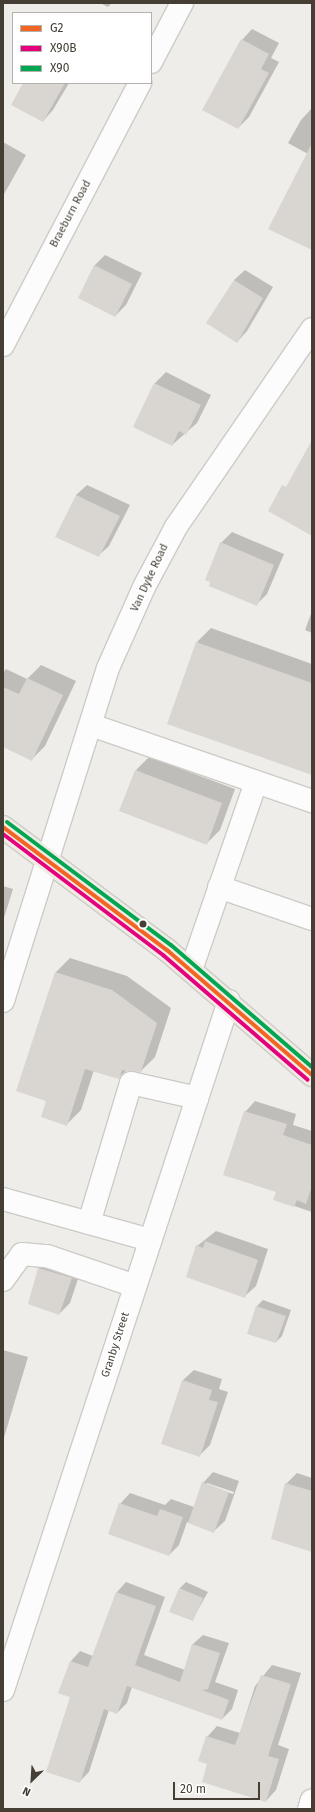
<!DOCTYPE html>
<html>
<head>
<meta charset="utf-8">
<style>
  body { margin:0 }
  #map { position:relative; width:315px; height:1812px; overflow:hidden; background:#efede9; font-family:"Fira Sans",sans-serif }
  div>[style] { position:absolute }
  .shadow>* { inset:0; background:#0003 }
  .building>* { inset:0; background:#d9d6d1 }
  .roads { filter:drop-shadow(1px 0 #cdcbc7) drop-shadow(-1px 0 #cdcbc7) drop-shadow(0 1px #cdcbc7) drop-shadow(0 -1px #cdcbc7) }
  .minor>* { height:22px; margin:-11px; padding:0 11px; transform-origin:11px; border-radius:11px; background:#fdfcfc }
  .major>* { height:22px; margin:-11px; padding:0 11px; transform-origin:11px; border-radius:11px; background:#f0ece4 }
  .bus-1>* { height:4px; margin:-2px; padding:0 2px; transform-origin:2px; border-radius:2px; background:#f26522 }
  .bus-2>* { height:4px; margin:-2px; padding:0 2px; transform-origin:2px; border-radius:2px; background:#e5007d }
  .bus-3>* { height:4px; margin:-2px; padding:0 2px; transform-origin:2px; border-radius:2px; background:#00a651 }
  .dots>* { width:11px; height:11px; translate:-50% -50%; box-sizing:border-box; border:2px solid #fff; border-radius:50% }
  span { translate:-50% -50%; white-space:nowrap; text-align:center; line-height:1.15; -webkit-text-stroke:3.5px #fff; paint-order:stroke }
  .street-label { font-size:11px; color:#443e35 }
  .frame { position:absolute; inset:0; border:4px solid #443e35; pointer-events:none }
  .legend { position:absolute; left:12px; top:12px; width:140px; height:72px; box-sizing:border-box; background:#fff; border:1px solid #b4b2ae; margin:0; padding:5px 7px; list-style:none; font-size:12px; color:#443e35 }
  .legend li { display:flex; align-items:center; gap:8px; height:20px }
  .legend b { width:20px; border:1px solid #b4b2ae }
  .north { position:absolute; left:12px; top:1760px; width:40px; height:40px; -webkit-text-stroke:3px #fff; paint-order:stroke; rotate:205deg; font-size:11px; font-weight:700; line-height:16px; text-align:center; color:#443e35 }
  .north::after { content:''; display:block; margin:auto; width:14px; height:18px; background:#443e35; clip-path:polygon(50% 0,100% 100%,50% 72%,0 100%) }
  .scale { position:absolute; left:173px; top:1782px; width:87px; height:18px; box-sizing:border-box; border:2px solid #443e35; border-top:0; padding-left:5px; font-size:12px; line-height:14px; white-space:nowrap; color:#443e35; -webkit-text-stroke:3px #fff; paint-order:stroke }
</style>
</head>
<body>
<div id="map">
  <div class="shadow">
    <i style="clip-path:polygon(100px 3px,112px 3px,108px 7px)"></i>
    <i style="clip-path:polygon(252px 29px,279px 43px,271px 58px,279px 62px,249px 117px,238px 128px,242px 40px)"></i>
    <i style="clip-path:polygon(24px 83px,69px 83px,53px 110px,43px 121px)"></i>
    <i style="clip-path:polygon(311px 109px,312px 110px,312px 249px,308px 154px,288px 143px,301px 120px)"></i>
    <i style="clip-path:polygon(3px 142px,26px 155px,3px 196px)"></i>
    <i style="clip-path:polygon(105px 255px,142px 273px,126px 305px,115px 316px,94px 266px)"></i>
    <i style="clip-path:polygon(245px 270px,273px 287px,247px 331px,237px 342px,234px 280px)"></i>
    <i style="clip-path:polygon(166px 372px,211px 395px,197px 423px,172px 445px,134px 427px,155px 383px)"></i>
    <i style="clip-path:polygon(87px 485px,130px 505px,109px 546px,98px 556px,76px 495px)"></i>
    <i style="clip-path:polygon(232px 532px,284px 554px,267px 594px,256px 605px,221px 543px)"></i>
    <i style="clip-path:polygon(312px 611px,312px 633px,305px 630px)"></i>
    <i style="clip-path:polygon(211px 628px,312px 664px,312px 774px,197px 642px)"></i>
    <i style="clip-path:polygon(41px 665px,76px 681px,45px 746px,32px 759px,3px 746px,3px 673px,6px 669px,27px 679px)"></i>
    <i style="clip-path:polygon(149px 757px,235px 789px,220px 830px,207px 843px,136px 770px)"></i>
    <i style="clip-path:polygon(3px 886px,13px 889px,3px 921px)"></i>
    <i style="clip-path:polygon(70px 958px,127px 976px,171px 1008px,155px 1057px,141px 1071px,127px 1070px,118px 1078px,94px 1070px,81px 1110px,66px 1125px,48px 1101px,56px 972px)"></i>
    <i style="clip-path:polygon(255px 1101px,296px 1114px,293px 1125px,312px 1131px,312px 1212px,274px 1199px,277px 1191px,245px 1112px)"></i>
    <i style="clip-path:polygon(216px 1231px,268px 1249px,256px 1286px,245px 1296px,197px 1246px)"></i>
    <i style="clip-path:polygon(49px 1258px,82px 1267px,70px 1303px,59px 1314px,39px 1268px)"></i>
    <i style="clip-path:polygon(263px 1300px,291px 1310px,282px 1336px,276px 1342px,248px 1333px,257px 1306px)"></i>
    <i style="clip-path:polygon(3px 1350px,28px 1357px,3px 1441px)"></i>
    <i style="clip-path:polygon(194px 1370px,222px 1379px,219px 1389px,228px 1392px,210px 1445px,199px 1456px,183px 1380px)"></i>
    <i style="clip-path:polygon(evenodd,213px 1472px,239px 1481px,225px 1521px,214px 1531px,187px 1522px,179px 1545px,169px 1555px,120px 1504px,130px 1493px,165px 1505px,171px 1499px,194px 1507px,203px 1483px,213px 1472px,207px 1483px,234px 1492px,233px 1494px,207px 1485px,207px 1483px)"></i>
    <i style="clip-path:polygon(297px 1473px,312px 1478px,312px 1551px,286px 1484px)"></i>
    <i style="clip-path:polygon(126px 1582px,165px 1597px,144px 1655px,185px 1670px,193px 1644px,203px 1635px,229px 1643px,215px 1682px,238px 1690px,232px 1709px,222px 1719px,132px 1687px,127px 1703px,117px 1713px,109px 1710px,89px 1772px,80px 1781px,71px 1697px,59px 1693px,71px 1661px,80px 1651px,93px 1656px,117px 1592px)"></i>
    <i style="clip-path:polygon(186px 1582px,208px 1592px,192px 1620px,180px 1588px)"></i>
    <i style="clip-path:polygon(272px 1665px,301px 1673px,278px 1745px,289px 1749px,276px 1790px,266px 1801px,208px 1763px,207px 1737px,217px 1726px,240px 1733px,255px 1686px)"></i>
  </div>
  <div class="building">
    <i style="clip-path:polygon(241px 39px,269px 54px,261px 69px,269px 73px,238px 129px,202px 110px)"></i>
    <i style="clip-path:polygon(23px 83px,65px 83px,43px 122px,11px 105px)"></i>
    <i style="clip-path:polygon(312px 143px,312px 250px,268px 229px)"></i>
    <i style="clip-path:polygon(94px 265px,132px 284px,115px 317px,78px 298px)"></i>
    <i style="clip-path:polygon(234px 280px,263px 298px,237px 343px,206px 323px)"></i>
    <i style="clip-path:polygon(154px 383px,201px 405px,186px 435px,179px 431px,172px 446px,133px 427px)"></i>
    <i style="clip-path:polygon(312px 440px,312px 536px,268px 511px,282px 485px,286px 487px)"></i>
    <i style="clip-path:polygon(76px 495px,120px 516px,99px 557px,55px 537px)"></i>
    <i style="clip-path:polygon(220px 542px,274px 565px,257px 606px,209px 586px,210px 582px,205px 580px)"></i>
    <i style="clip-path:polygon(196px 642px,312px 683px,312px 775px,167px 724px)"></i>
    <i style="clip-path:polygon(27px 678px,63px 695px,32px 761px,3px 747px,3px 687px,19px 694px)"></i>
    <i style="clip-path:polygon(135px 770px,222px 803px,207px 845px,119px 811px)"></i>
    <i style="clip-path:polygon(55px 972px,112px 990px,157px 1023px,141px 1072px,122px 1070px,119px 1079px,85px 1069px,67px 1126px,41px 1117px,46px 1101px,16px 1091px)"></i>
    <i style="clip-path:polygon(244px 1111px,287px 1124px,283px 1135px,312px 1145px,312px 1186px,306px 1204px,297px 1200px,294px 1207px,273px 1200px,276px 1192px,223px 1175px)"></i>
    <i style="clip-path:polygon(205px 1241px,258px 1260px,245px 1298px,186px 1277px,196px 1245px,203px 1248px)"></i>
    <i style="clip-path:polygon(38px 1268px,72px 1278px,59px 1315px,28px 1304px)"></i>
    <i style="clip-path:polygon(256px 1306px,286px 1316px,276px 1343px,247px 1334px)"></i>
    <i style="clip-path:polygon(182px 1380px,212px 1390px,209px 1400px,218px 1402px,200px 1457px,161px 1444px)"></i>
    <i style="clip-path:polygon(202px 1482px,229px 1492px,214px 1533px,188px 1523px)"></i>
    <i style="clip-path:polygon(285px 1483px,312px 1491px,312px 1552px,271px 1539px)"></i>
    <i style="clip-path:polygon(119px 1503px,157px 1516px,160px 1509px,183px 1517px,169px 1556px,108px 1534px)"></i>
    <i style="clip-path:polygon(179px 1588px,203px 1598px,193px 1621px,169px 1612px)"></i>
    <i style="clip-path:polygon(116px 1592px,156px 1606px,135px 1665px,180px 1682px,192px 1644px,220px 1653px,208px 1689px,202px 1690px,229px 1700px,222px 1720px,127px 1686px,117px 1714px,104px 1709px,80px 1783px,46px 1772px,70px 1697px,58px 1693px,70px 1661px,88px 1667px)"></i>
    <i style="clip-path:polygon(261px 1675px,291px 1684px,268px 1756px,279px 1759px,266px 1802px,202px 1782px,207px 1764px,198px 1761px,206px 1736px,235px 1745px)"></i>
  </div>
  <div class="roads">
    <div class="minor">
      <i style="left:151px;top:62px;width:67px;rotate:-62.3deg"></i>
      <i style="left:3px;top:345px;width:296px;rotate:-62.4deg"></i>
      <i style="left:91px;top:725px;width:234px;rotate:19deg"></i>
      <i style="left:219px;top:887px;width:98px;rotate:19deg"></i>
      <i style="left:191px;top:970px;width:199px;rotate:-70.9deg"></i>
      <i style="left:3px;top:1001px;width:349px;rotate:-72.5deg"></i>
      <i style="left:108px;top:668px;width:89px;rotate:-66deg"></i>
      <i style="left:144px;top:587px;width:68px;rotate:-61.9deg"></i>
      <i style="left:176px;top:527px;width:240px;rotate:-55.5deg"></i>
      <i style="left:3px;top:1199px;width:153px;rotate:15.6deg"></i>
      <i style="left:89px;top:1223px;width:146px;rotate:-73.3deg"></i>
      <i style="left:131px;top:1083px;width:68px;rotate:12.8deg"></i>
      <i style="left:3px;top:1280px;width:32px;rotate:-54deg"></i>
      <i style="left:22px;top:1254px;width:25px;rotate:5deg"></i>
      <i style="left:47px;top:1256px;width:93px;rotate:18.8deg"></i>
      <i style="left:3px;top:1690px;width:725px;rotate:-71.84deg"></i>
      <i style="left:309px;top:1809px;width:9px;rotate:-72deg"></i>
    </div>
    <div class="major">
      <i style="left:3px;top:827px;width:205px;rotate:36.9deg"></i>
      <i style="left:167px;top:950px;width:191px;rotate:40.8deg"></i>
    </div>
  </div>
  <div class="bus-1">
    <i style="left:3px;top:827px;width:205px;rotate:36.9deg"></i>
    <i style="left:167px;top:950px;width:191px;rotate:40.8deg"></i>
  </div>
  <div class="bus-2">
    <i style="left:3px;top:834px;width:201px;rotate:37.1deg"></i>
    <i style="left:163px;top:955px;width:191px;rotate:40.8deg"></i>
  </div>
  <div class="bus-3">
    <i style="left:7px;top:822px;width:205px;rotate:36.9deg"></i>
    <i style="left:171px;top:945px;width:186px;rotate:40.9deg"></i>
  </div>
  <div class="dots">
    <i style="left:143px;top:924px;background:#443e35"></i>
  </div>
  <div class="street-label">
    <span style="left:71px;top:214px;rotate:-62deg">Braeburn Road</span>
    <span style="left:150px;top:578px;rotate:-65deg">Van Dyke Road</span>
    <span style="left:116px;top:1345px;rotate:-72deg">Granby Street</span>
  </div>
  <div class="frame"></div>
  <ul class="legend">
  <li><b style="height:5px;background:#f26522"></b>G2</li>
  <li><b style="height:5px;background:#e5007d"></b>X90B</li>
  <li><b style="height:5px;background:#00a651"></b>X90</li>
  </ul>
  <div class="north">N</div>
  <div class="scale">20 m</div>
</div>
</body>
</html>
